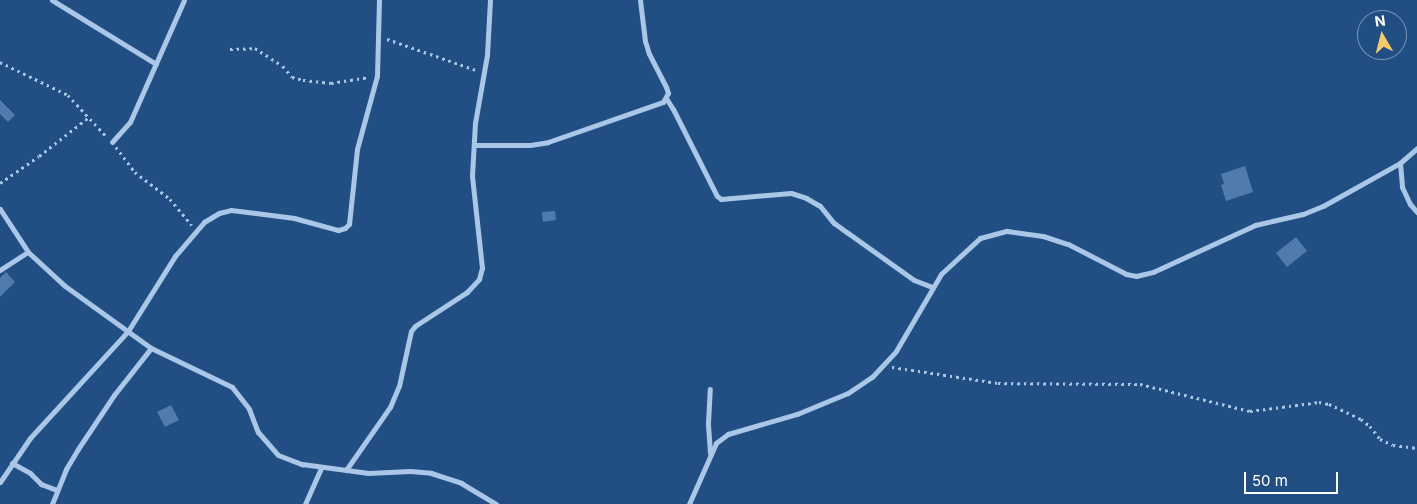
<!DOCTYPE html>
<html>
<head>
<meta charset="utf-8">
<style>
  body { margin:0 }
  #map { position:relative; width:1417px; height:504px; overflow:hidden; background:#224f83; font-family:Inter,sans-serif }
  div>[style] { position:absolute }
  .building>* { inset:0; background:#4f7bad }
  .path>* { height:2.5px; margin-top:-1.25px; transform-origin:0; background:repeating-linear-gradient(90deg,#aac7e8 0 2.5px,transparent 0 6.5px) }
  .street>* { height:5px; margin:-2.5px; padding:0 2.5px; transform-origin:2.5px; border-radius:2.5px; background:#aac7e8 }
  span { translate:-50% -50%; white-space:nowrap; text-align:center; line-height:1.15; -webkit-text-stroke:5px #224f83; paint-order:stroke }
  .north { position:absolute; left:1357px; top:10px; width:50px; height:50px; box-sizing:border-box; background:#224f83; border:1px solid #7a95b5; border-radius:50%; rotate:352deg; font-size:14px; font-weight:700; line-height:20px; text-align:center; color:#fff }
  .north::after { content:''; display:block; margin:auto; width:18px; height:22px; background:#f4c96c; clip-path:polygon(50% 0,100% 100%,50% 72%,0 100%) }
  .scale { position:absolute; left:1244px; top:472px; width:94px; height:22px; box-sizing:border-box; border:2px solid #fff; border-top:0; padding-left:6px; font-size:15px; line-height:18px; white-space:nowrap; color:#fff; -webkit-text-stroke:4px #224f83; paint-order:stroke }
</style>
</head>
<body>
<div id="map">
  <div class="building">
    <i style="clip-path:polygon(0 100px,15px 115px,8px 122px,0 114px)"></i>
    <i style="clip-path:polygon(1245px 166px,1253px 192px,1226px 201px,1221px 185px,1224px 184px,1221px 174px)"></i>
    <i style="clip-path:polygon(555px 211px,556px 220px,543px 222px,542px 212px)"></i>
    <i style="clip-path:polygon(1296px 237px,1307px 251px,1287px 267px,1276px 253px)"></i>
    <i style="clip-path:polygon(6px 272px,15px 282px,0 297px,0 278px)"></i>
    <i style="clip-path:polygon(171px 405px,179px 420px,165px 427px,157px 412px)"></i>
  </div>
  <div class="path">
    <i style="left:387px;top:39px;width:94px;rotate:19.2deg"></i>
    <i style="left:230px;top:49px;width:25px;rotate:-2deg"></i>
    <i style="left:255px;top:48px;width:33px;rotate:33deg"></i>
    <i style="left:283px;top:66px;width:14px;rotate:51deg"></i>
    <i style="left:292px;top:77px;width:11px;rotate:15deg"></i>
    <i style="left:303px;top:80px;width:28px;rotate:6deg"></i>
    <i style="left:331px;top:83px;width:37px;rotate:-9deg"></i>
    <i style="left:0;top:62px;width:76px;rotate:25.9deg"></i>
    <i style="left:68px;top:95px;width:57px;rotate:47.1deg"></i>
    <i style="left:116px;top:147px;width:31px;rotate:53deg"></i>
    <i style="left:135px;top:172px;width:44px;rotate:37.6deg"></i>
    <i style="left:170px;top:199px;width:34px;rotate:50deg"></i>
    <i style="left:0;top:183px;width:47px;rotate:-34.7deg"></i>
    <i style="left:39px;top:156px;width:63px;rotate:-38deg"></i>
    <i style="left:892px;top:367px;width:107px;rotate:8.6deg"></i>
    <i style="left:998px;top:383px;width:142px;rotate:0.4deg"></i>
    <i style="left:1140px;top:384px;width:113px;rotate:13.8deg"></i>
    <i style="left:1250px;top:411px;width:70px;rotate:-7.4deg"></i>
    <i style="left:1319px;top:402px;width:10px;rotate:11deg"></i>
    <i style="left:1329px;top:404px;width:35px;rotate:25deg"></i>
    <i style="left:1361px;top:419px;width:11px;rotate:38deg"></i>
    <i style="left:1370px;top:426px;width:16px;rotate:52deg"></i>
    <i style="left:1380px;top:439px;width:14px;rotate:25deg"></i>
    <i style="left:1393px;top:445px;width:24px;rotate:7deg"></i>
  </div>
  <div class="street">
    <i style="left:52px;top:0;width:122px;rotate:31.6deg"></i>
    <i style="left:666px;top:98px;width:13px;rotate:58deg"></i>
    <i style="left:673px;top:109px;width:97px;rotate:63.2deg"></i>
    <i style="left:717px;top:196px;width:5px;rotate:37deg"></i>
    <i style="left:721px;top:199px;width:70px;rotate:-4.9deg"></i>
    <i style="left:791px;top:193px;width:16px;rotate:18deg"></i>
    <i style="left:806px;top:198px;width:16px;rotate:30deg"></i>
    <i style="left:820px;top:206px;width:22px;rotate:51deg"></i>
    <i style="left:834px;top:223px;width:17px;rotate:36deg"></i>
    <i style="left:848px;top:233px;width:81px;rotate:35.5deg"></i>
    <i style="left:914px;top:280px;width:19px;rotate:21deg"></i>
    <i style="left:112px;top:142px;width:27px;rotate:-48deg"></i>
    <i style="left:130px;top:122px;width:133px;rotate:-66.1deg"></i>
    <i style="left:474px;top:145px;width:56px"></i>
    <i style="left:530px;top:145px;width:18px;rotate:-9deg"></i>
    <i style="left:548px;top:142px;width:122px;rotate:-19.2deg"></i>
    <i style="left:663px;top:102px;width:10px;rotate:-61deg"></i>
    <i style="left:668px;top:93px;width:6px;rotate:-108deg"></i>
    <i style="left:666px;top:87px;width:37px;rotate:-117deg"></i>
    <i style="left:649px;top:54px;width:14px;rotate:-107deg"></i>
    <i style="left:645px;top:41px;width:41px;rotate:-97deg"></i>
    <i style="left:1400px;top:163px;width:24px;rotate:85deg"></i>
    <i style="left:1402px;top:187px;width:19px;rotate:65deg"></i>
    <i style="left:1410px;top:204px;width:11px;rotate:49deg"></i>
    <i style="left:0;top:209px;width:51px;rotate:56.9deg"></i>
    <i style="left:28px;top:252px;width:50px;rotate:42.6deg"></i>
    <i style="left:65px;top:286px;width:106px;rotate:35.8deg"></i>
    <i style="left:151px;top:348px;width:90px;rotate:25.7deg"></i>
    <i style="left:232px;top:387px;width:28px;rotate:52deg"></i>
    <i style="left:249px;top:409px;width:25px;rotate:69deg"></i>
    <i style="left:258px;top:432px;width:30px;rotate:49deg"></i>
    <i style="left:278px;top:455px;width:26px;rotate:21deg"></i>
    <i style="left:302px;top:464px;width:67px;rotate:7.8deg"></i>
    <i style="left:368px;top:473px;width:42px;rotate:-2.7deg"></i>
    <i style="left:410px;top:471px;width:21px;rotate:5deg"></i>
    <i style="left:431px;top:473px;width:32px;rotate:18deg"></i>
    <i style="left:461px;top:483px;width:41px;rotate:31deg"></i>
    <i style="left:0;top:270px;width:33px;rotate:-33deg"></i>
    <i style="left:710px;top:453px;width:30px;rotate:-94deg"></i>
    <i style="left:708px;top:423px;width:34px;rotate:-87deg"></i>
    <i style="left:12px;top:463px;width:21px;rotate:29deg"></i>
    <i style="left:30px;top:473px;width:16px;rotate:45deg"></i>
    <i style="left:41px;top:484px;width:17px;rotate:21deg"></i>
    <i style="left:346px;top:470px;width:77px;rotate:-55.1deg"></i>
    <i style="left:390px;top:407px;width:23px;rotate:-67deg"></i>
    <i style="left:399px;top:386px;width:56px;rotate:-77.7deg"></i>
    <i style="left:411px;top:331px;width:6px;rotate:-51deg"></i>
    <i style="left:415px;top:326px;width:62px;rotate:-33.2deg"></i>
    <i style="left:467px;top:292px;width:18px;rotate:-47deg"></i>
    <i style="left:479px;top:279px;width:11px;rotate:-75deg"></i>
    <i style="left:482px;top:268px;width:93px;rotate:-96.2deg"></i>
    <i style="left:472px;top:176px;width:53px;rotate:-86.8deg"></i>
    <i style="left:475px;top:123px;width:69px;rotate:-80deg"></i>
    <i style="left:487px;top:55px;width:55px;rotate:-86.9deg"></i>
    <i style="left:0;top:482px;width:53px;rotate:-55.7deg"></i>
    <i style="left:30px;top:438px;width:145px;rotate:-47.5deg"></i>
    <i style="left:128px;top:331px;width:89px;rotate:-57.9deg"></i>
    <i style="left:175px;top:256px;width:45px;rotate:-49.5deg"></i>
    <i style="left:204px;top:222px;width:17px;rotate:-31deg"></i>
    <i style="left:219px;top:213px;width:12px;rotate:-14deg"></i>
    <i style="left:231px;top:210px;width:64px;rotate:7.2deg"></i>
    <i style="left:294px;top:218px;width:46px;rotate:15.3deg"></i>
    <i style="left:338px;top:230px;width:7px;rotate:-16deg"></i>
    <i style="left:345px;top:228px;width:6px;rotate:-45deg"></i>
    <i style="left:349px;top:224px;width:75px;rotate:-83.9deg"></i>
    <i style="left:357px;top:149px;width:76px;rotate:-74.7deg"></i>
    <i style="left:377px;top:76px;width:76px;rotate:-88.5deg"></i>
    <i style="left:52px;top:504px;width:38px;rotate:-68deg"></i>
    <i style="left:66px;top:469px;width:23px;rotate:-59deg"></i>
    <i style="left:78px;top:449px;width:65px;rotate:-56.3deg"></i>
    <i style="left:114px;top:395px;width:60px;rotate:-51.8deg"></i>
    <i style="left:305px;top:504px;width:39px;rotate:-66deg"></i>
    <i style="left:689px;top:504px;width:67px;rotate:-66.1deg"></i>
    <i style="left:716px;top:443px;width:15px;rotate:-37deg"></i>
    <i style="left:728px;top:434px;width:72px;rotate:-16.2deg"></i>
    <i style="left:797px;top:414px;width:55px;rotate:-22.4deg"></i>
    <i style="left:848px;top:393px;width:29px;rotate:-34deg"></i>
    <i style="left:872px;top:377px;width:35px;rotate:-47deg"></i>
    <i style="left:896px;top:351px;width:89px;rotate:-59.7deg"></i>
    <i style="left:941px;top:274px;width:53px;rotate:-42.7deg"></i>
    <i style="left:980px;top:238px;width:28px;rotate:-15deg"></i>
    <i style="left:1007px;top:231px;width:36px;rotate:8deg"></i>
    <i style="left:1043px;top:236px;width:26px;rotate:18deg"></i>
    <i style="left:1068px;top:244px;width:65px;rotate:27.3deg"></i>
    <i style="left:1126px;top:274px;width:10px;rotate:11deg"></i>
    <i style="left:1136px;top:276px;width:17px;rotate:-13deg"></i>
    <i style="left:1153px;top:272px;width:112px;rotate:-24.7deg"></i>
    <i style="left:1255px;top:225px;width:49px;rotate:-12.9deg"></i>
    <i style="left:1303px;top:214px;width:22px;rotate:-22deg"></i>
    <i style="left:1323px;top:206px;width:88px;rotate:-29.2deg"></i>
    <i style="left:1400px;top:163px;width:23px;rotate:-41deg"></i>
  </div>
  <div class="north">N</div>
  <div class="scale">50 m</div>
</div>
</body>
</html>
